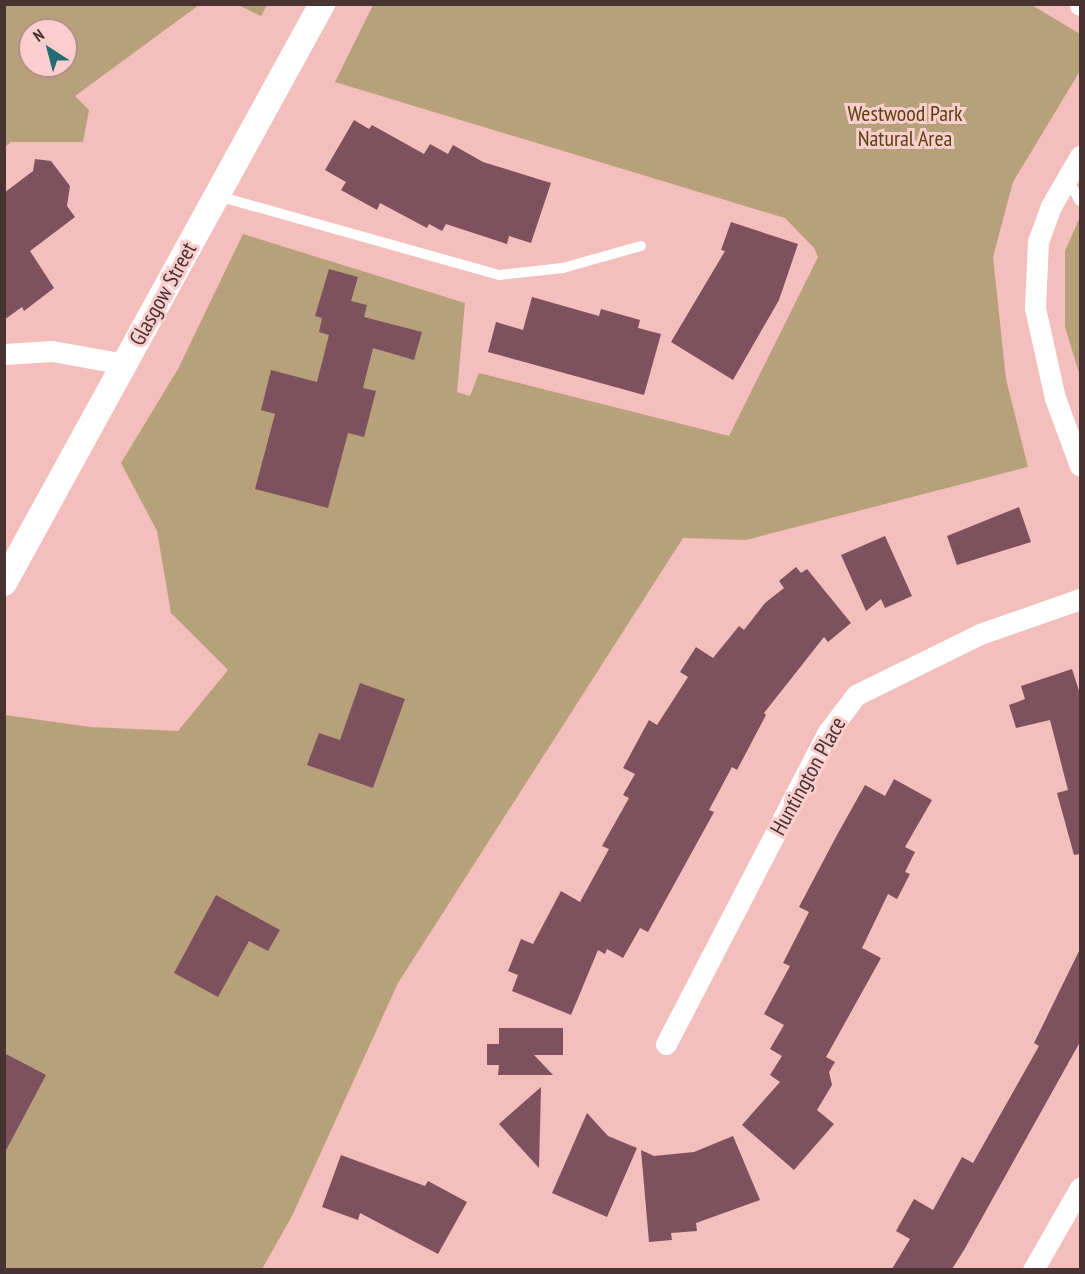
<!DOCTYPE html>
<html>
<head>
<meta charset="utf-8">
<style>
  body { margin:0 }
  #map { position:relative; width:1085px; height:1274px; overflow:hidden; background:#f3bebb; font-family:"PT Sans Narrow",sans-serif }
  div>[style] { position:absolute }
  .green>* { inset:0; background:#b7a17b }
  .building>* { inset:0; background:#7d515d }
  .service>* { height:10px; margin:-5px; padding:0 5px; transform-origin:5px; border-radius:5px; background:#fff }
  .minor>* { height:21px; margin:-10.5px; padding:0 10.5px; transform-origin:10.5px; border-radius:10.5px; background:#fff }
  .tertiary>* { height:26px; margin:-13px; padding:0 13px; transform-origin:13px; border-radius:13px; background:#fff }
  span { translate:-50% -50%; white-space:nowrap; text-align:center; line-height:1.15; -webkit-text-stroke:6px #f9cecc; paint-order:stroke }
  .park-label { font-size:22px; color:#5a4212 }
  .street-label { font-size:22px; color:#483332 }
  .frame { position:absolute; inset:0; border:6px solid #483332; pointer-events:none }
  .north { position:absolute; left:18px; top:18px; width:60px; height:60px; box-sizing:border-box; background:#f9cecc; border:2px solid #b2908e; border-radius:50%; rotate:324deg; font-size:16px; font-weight:700; line-height:24px; text-align:center; color:#483332 }
  .north::after { content:''; display:block; margin:auto; width:21px; height:27px; background:#216d72; clip-path:polygon(50% 0,100% 100%,50% 72%,0 100%) }
</style>
</head>
<body>
<div id="map">
  <div class="green">
    <i style="clip-path:polygon(1030px 4px,1080px 34px,1080px 71px,1013px 182px,993px 257px,1006px 379px,1028px 467px,746px 540px,683px 538px,398px 983px,292px 1216px,262px 1269px,5px 1270px,5px 715px,90px 727px,178px 731px,228px 670px,171px 613px,157px 531px,121px 463px,178px 369px,243px 234px,465px 303px,457px 392px,470px 396px,479px 373px,729px 436px,818px 257px,814px 248px,785px 218px,335px 82px,373px 5px)"></i>
    <i style="clip-path:polygon(evenodd,4px 5px,5px 4px,199px 5px,75px 96px,89px 110px,83px 142px,11px 142px,5px 147px,4px 5px,30px 30px,66px 30px,66px 66px,30px 66px,30px 30px)"></i>
    <i style="clip-path:polygon(238px 5px,267px 5px,261px 16px)"></i>
    <i style="clip-path:polygon(1080px 217px,1080px 376px,1065px 327px,1065px 251px)"></i>
  </div>
  <div class="building">
    <i style="clip-path:polygon(354px 120px,369px 129px,372px 125px,424px 154px,430px 144px,448px 154px,453px 145px,483px 162px,551px 183px,531px 243px,509px 236px,507px 244px,446px 224px,442px 231px,429px 224px,427px 228px,380px 203px,377px 210px,341px 190px,346px 182px,325px 170px)"></i>
    <i style="clip-path:polygon(35px 159px,51px 161px,70px 186px,67px 206px,75px 217px,30px 251px,54px 288px,24px 311px,22px 307px,4px 320px,4px 193px,33px 171px)"></i>
    <i style="clip-path:polygon(731px 222px,798px 244px,779px 300px,733px 380px,671px 342px,725px 251px,721px 250px)"></i>
    <i style="clip-path:polygon(329px 269px,358px 277px,351px 301px,367px 305px,364px 317px,422px 332px,414px 360px,373px 348px,363px 388px,376px 391px,364px 437px,348px 433px,328px 508px,255px 489px,275px 414px,261px 410px,271px 370px,317px 382px,329px 335px,319px 332px,322px 318px,315px 316px)"></i>
    <i style="clip-path:polygon(532px 297px,599px 316px,601px 309px,640px 320px,638px 328px,661px 334px,644px 395px,488px 352px,496px 322px,523px 330px)"></i>
    <i style="clip-path:polygon(1019px 507px,1031px 542px,957px 565px,947px 536px)"></i>
    <i style="clip-path:polygon(885px 536px,912px 596px,885px 608px,881px 599px,866px 611px,841px 555px)"></i>
    <i style="clip-path:polygon(796px 567px,801px 573px,807px 569px,851px 623px,828px 642px,824px 637px,764px 713px,766px 715px,737px 770px,732px 767px,709px 810px,714px 812px,648px 932px,640px 928px,623px 958px,607px 949px,605px 954px,598px 950px,571px 1015px,512px 991px,518px 975px,508px 971px,521px 939px,533px 944px,561px 891px,580px 902px,609px 849px,602px 846px,629px 798px,623px 795px,635px 774px,623px 768px,649px 720px,657px 725px,688px 677px,680px 672px,696px 647px,713px 658px,739px 626px,744px 630px,765px 603px,784px 588px,779px 581px)"></i>
    <i style="clip-path:polygon(1072px 669px,1080px 694px,1080px 854px,1074px 855px,1057px 793px,1068px 790px,1050px 720px,1016px 728px,1009px 705px,1025px 699px,1021px 686px)"></i>
    <i style="clip-path:polygon(360px 683px,405px 699px,373px 788px,307px 765px,319px 733px,340px 740px)"></i>
    <i style="clip-path:polygon(894px 779px,932px 800px,905px 847px,915px 852px,905px 872px,910px 874px,897px 899px,888px 894px,862px 948px,881px 958px,826px 1057px,835px 1062px,829px 1072px,832px 1085px,817px 1110px,834px 1124px,794px 1170px,742px 1125px,780px 1082px,770px 1075px,782px 1056px,770px 1049px,784px 1025px,764px 1014px,790px 966px,783px 963px,809px 912px,799px 907px,837px 835px,865px 785px,885px 796px)"></i>
    <i style="clip-path:polygon(216px 895px,280px 930px,268px 951px,249px 941px,218px 997px,174px 973px)"></i>
    <i style="clip-path:polygon(1080px 949px,1080px 1042px,964px 1250px,952px 1269px,892px 1269px,910px 1239px,896px 1231px,914px 1199px,933px 1210px,962px 1157px,973px 1163px,1039px 1046px,1034px 1043px)"></i>
    <i style="clip-path:polygon(499px 1028px,563px 1028px,563px 1055px,534px 1055px,553px 1075px,498px 1075px,499px 1065px,487px 1065px,487px 1044px,499px 1044px)"></i>
    <i style="clip-path:polygon(4px 1053px,46px 1075px,4px 1154px)"></i>
    <i style="clip-path:polygon(541px 1087px,539px 1168px,499px 1124px)"></i>
    <i style="clip-path:polygon(587px 1113px,608px 1136px,637px 1148px,607px 1217px,552px 1193px)"></i>
    <i style="clip-path:polygon(733px 1136px,760px 1200px,696px 1223px,697px 1231px,671px 1233px,672px 1240px,649px 1242px,641px 1150px,654px 1156px,694px 1152px)"></i>
    <i style="clip-path:polygon(341px 1155px,425px 1186px,428px 1181px,467px 1202px,438px 1254px,360px 1213px,358px 1220px,322px 1207px)"></i>
  </div>
  <div class="service">
    <i style="left:1067px;top:178px;width:26px;rotate:61deg"></i>
    <i style="left:218px;top:196px;width:292px;rotate:15.7deg"></i>
    <i style="left:499px;top:275px;width:64px;rotate:-6.2deg"></i>
    <i style="left:563px;top:268px;width:81px;rotate:-15.8deg"></i>
  </div>
  <div class="minor">
    <i style="left:1080px;top:4px;width:1px;rotate:90deg"></i>
    <i style="left:1080px;top:156px;width:58px;rotate:120.1deg"></i>
    <i style="left:1051px;top:206px;width:37px;rotate:110deg"></i>
    <i style="left:1038px;top:241px;width:67px;rotate:92.6deg"></i>
    <i style="left:1035px;top:308px;width:92px;rotate:77.5deg"></i>
    <i style="left:1055px;top:398px;width:72px;rotate:69.8deg"></i>
    <i style="left:4px;top:354px;width:48px;rotate:-3.6deg"></i>
    <i style="left:52px;top:351px;width:73px;rotate:10.2deg"></i>
    <i style="left:666px;top:1044px;width:352px;rotate:-62.6deg"></i>
    <i style="left:828px;top:732px;width:46px;rotate:-52.9deg"></i>
    <i style="left:856px;top:695px;width:138px;rotate:-26.2deg"></i>
    <i style="left:980px;top:634px;width:106px;rotate:-19.3deg"></i>
    <i style="left:1033px;top:1270px;width:95px;rotate:-60.2deg"></i>
  </div>
  <div class="tertiary">
    <i style="left:4px;top:583px;width:661px;rotate:-61.22deg"></i>
  </div>
  <div class="park-label">
    <span style="left:905px;top:126px">Westwood Park<br>Natural Area</span>
  </div>
  <div class="street-label">
    <span style="left:163px;top:294px;rotate:-61deg">Glasgow Street</span>
    <span style="left:808px;top:776px;rotate:-61deg">Huntington Place</span>
  </div>
  <div class="frame"></div>
  <div class="north">N</div>
</div>
</body>
</html>
